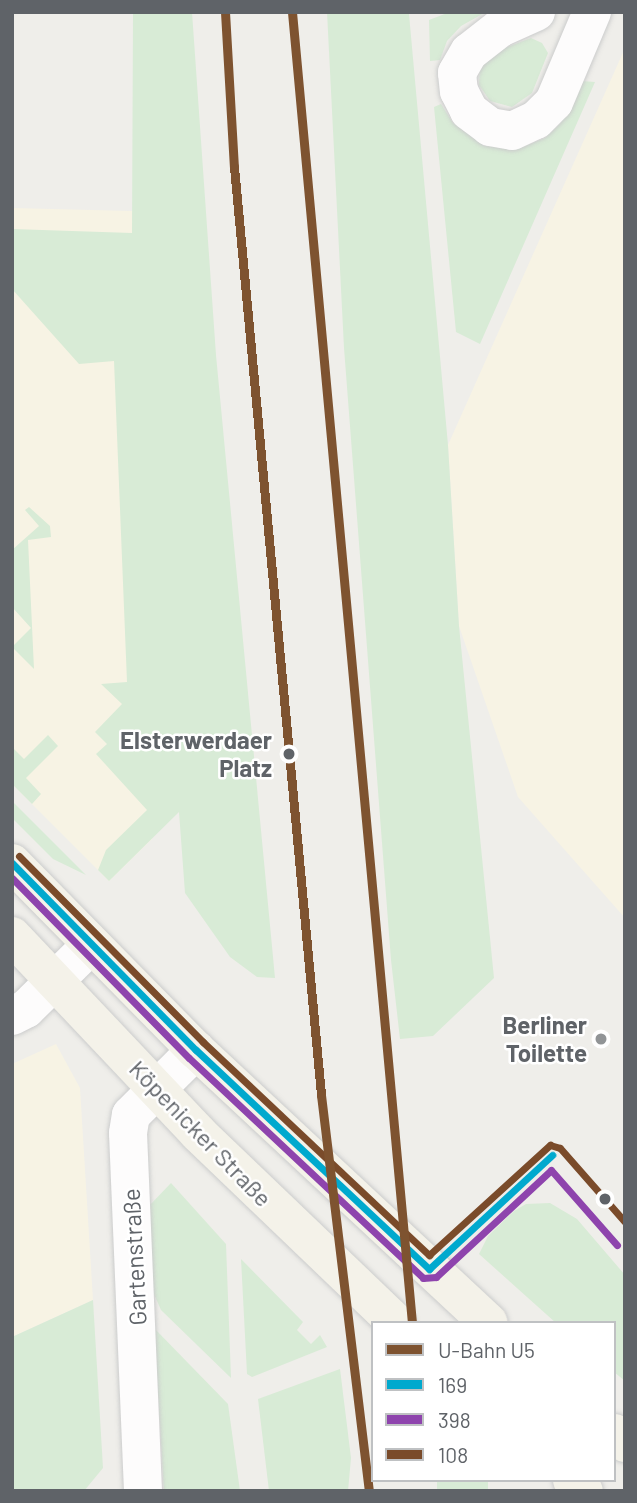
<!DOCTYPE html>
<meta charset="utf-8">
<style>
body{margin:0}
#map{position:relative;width:637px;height:1503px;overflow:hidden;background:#efeeea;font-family:Barlow,sans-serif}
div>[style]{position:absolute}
.commercial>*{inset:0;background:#f7f3e4}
.green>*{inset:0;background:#d8ebd6;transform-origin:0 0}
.roads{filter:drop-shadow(0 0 2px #cbcccc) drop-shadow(0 0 2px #cbcccc)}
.minor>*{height:38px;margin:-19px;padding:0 19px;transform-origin:19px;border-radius:19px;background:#fdfcfc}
.major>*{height:38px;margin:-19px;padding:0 19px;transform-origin:19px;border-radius:19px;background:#f4f2e9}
.bus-1>*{height:7px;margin:-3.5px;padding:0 3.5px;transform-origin:3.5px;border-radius:3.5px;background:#00a9ce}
.bus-2>*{height:7px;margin:-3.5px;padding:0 3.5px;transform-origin:3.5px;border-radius:3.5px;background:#8e44ad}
.bus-3>*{height:7px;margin:-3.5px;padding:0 3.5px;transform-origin:3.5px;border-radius:3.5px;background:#7a4b2a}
.metro-1>*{height:9px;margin:-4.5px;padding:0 4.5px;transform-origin:4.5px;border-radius:4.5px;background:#7e5330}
.dots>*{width:19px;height:19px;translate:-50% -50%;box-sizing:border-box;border:4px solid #fff;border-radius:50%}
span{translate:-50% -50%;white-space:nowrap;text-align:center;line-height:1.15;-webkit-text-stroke:5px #fff;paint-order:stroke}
.stop-label{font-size:24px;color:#5f6368;font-weight:700}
.right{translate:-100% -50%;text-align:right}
.poi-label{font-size:24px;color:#5f6368;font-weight:700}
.street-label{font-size:24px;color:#5f6368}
.frame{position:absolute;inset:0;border:14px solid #5f6368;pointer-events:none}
.legend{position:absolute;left:371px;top:1321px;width:245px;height:161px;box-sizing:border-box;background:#fff;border:2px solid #bfc1c3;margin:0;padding:9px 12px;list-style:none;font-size:21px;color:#5f6368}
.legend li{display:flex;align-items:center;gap:14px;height:35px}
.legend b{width:35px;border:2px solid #bfc1c3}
</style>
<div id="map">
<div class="commercial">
<i style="clip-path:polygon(625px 48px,625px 918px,518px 797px,459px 626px,448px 445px)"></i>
<i style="clip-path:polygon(12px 208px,132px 211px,152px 839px,109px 881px,12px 784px)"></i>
<i style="clip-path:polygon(56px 1044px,80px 1088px,93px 1300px,12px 1337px,12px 1064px)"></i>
</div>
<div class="green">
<i style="clip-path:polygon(133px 12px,192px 12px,216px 355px,275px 978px,257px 977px,230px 957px,185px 893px,179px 812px,109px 881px,98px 870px,106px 850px,147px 810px,96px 754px,107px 744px,95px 732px,122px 704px,101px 684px,127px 682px,114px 361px,79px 364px,12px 289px,12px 229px,132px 233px)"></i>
<i style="clip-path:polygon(327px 12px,413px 12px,409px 14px,448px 445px,459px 626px,494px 978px,433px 1036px,400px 1039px,391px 960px,344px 348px)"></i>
<i style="clip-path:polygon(450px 12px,486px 12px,461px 26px,447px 41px,440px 60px,430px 61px,429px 20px)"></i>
<i style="clip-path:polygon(531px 38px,542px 43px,548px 53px,532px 93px,512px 107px,490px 101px,479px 85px,480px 67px,494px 52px)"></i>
<i style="clip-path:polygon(582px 81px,595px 82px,480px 344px,456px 332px,434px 107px,441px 104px,453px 123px,484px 146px,520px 148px,545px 138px,560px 124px)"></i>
<i style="clip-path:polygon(29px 507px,50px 526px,51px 537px,28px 540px,34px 669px,12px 647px,31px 628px,12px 607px,12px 550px,39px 526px,25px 510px)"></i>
<i style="clip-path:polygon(48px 735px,58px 746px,26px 778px,41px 794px,32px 804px,12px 784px,12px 747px,24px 759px)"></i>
<i style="clip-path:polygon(12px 801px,86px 875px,53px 859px,12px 818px)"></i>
<i style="clip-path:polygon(171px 1183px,226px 1244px,231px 1378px,161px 1310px,153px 1292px,148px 1207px)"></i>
<i style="clip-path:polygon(550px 1203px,577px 1219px,625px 1275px,625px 1381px,614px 1372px,614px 1323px,556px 1323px,479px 1254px,488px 1236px,514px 1211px,526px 1204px)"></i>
<i style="clip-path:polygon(241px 1259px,303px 1322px,297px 1330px,311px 1344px,320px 1335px,327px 1347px,252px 1377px,247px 1374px)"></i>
<i style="clip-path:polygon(93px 1300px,103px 1468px,84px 1491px,12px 1491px,12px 1337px)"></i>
<i style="clip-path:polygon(154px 1328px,228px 1404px,240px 1491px,164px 1491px)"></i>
<i style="clip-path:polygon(340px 1369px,351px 1458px,348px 1491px,269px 1491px,258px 1399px)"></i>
<i style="left:437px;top:1480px;width:51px;height:11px"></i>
</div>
<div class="roads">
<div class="minor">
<i style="left:536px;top:12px;width:39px;rotate:156deg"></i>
<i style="left:500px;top:28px;width:39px;rotate:142deg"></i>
<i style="left:469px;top:52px;width:24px;rotate:120deg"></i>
<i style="left:457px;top:73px;width:18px;rotate:84deg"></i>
<i style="left:459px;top:91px;width:22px;rotate:63deg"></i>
<i style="left:469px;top:111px;width:26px;rotate:37deg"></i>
<i style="left:490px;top:127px;width:22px;rotate:10deg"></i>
<i style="left:512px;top:131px;width:26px;rotate:-25deg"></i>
<i style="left:536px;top:120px;width:25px;rotate:-45deg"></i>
<i style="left:554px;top:102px;width:98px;rotate:-67.1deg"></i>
<i style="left:12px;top:1016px;width:16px;rotate:-27deg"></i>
<i style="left:26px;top:1009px;width:91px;rotate:-44.6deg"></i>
<i style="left:143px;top:1491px;width:358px;rotate:-92.4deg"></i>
<i style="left:128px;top:1133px;width:18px;rotate:-81deg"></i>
<i style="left:131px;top:1115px;width:92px;rotate:-45deg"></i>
</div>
<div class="major">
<i style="left:12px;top:863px;width:262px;rotate:45.5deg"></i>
<i style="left:196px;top:1050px;width:400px;rotate:43deg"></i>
<i style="left:12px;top:936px;width:271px;rotate:46.6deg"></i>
<i style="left:198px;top:1133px;width:274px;rotate:43.8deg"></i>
<i style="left:614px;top:1433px;width:15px;rotate:42deg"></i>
<i style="left:572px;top:1480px;width:16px;rotate:43deg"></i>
</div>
</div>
<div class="bus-1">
<i style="left:12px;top:863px;width:262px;rotate:45.5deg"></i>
<i style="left:196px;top:1050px;width:320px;rotate:43.2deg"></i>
<i style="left:429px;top:1269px;width:168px;rotate:-42.8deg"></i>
</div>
<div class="bus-2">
<i style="left:12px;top:878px;width:252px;rotate:45.5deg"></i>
<i style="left:189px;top:1058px;width:321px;rotate:43.2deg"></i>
<i style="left:423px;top:1278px;width:13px;rotate:-4deg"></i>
<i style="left:436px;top:1277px;width:157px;rotate:-42.9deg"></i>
<i style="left:551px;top:1170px;width:100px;rotate:48.7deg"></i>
</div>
<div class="bus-3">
<i style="left:19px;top:856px;width:262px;rotate:45.3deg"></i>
<i style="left:203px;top:1042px;width:311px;rotate:43.3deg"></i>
<i style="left:429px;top:1255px;width:164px;rotate:-42.3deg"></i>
<i style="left:550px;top:1145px;width:10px;rotate:17deg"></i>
<i style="left:560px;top:1148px;width:98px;rotate:48.7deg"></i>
</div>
<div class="metro-1">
<i style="left:225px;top:12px;width:155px;rotate:86.7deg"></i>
<i style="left:234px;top:167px;width:932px;rotate:84.64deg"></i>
<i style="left:321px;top:1095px;width:399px;rotate:83.1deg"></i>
<i style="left:292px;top:12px;width:1316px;rotate:84.77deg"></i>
</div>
<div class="dots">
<i style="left:289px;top:754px;background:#5f6368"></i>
<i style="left:601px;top:1039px;background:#919496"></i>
<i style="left:605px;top:1199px;background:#5f6368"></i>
</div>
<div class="stop-label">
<span class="right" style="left:272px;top:754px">Elsterwerdaer<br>Platz</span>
</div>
<div class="poi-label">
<span class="right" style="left:587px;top:1039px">Berliner<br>Toilette</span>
</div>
<div class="street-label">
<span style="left:201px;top:1133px;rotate:46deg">Köpenicker Straße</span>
<span style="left:134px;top:1257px;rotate:-93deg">Gartenstraße</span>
</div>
<div class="frame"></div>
<ul class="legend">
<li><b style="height:9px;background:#7e5330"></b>U-Bahn U5</li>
<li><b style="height:9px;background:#00a9ce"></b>169</li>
<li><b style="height:9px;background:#8e44ad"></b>398</li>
<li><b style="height:9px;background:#7a4b2a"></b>108</li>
</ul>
</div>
